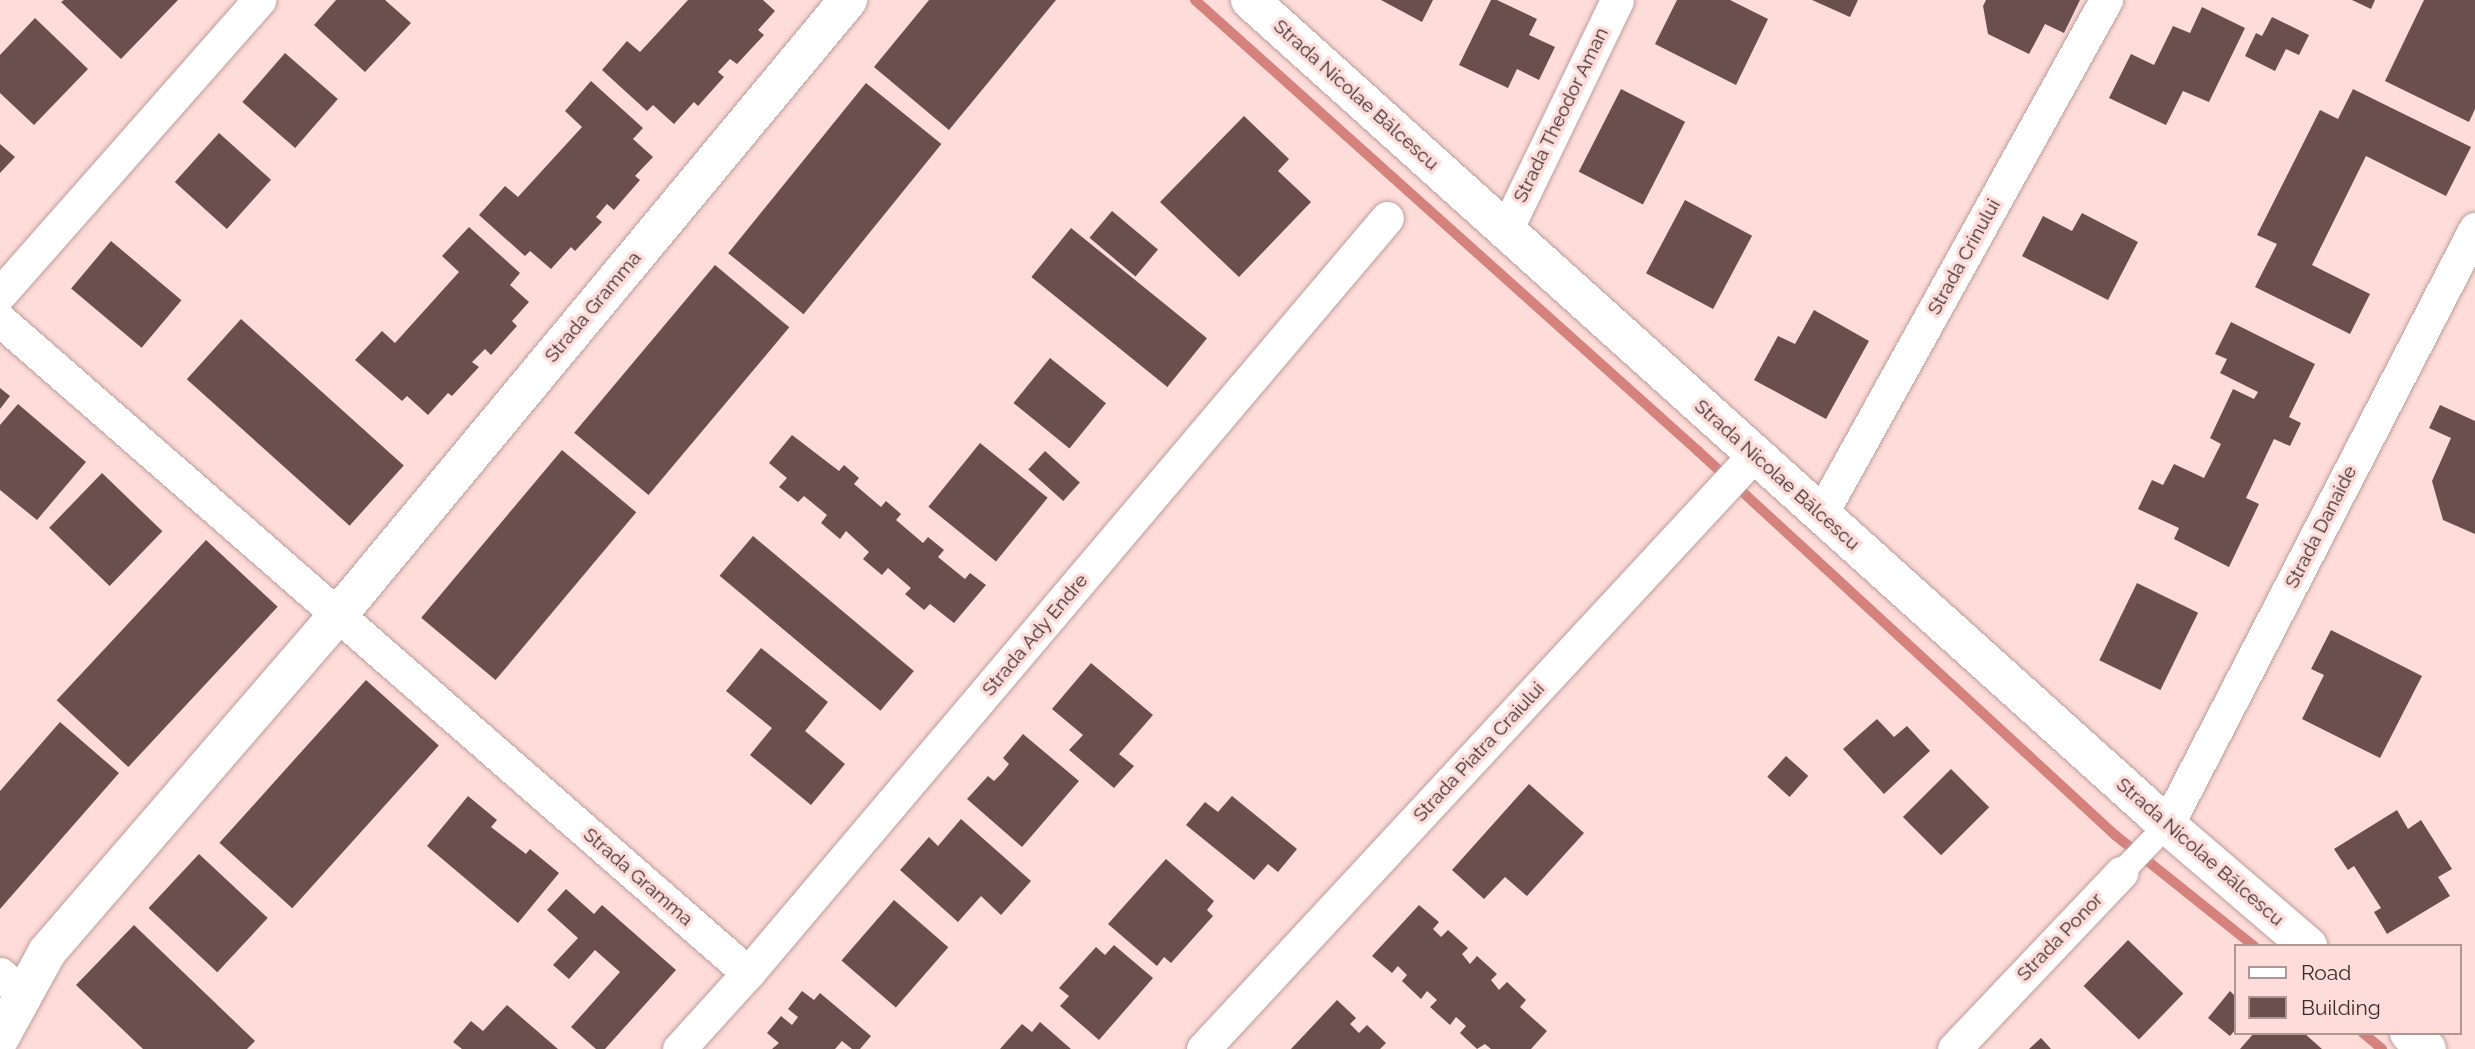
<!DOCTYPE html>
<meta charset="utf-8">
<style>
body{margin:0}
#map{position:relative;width:2475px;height:1049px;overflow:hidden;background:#fedcd9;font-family:Raleway,sans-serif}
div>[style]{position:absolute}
.stream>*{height:10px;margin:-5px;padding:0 5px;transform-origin:5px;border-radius:5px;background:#d5817c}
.building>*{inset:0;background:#6b4f4d;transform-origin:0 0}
.roads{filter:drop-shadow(0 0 2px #bd9e9b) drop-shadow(0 0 2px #bd9e9b)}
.pedestrian>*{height:24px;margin:-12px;padding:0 12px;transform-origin:12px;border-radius:12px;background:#fff}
.minor>*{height:33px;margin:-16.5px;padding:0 16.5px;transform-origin:16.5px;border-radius:16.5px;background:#fff}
.tertiary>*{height:38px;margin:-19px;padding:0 19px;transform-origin:19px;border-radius:19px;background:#fff}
span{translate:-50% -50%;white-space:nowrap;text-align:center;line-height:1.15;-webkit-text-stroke:7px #fedcd9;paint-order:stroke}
.street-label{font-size:19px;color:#392c2b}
.legend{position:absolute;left:2234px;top:944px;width:228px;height:91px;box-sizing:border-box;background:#fedcd9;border:2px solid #af9693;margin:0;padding:9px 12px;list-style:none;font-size:21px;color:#392c2b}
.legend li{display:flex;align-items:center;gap:14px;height:35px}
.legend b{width:35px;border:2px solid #af9693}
</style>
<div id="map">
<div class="stream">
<i style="left:1195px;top:0;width:676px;rotate:41.88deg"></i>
<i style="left:1698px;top:451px;width:567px;rotate:42.64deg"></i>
<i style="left:2115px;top:835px;width:178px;rotate:38.6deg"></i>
<i style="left:2363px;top:1033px;width:25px;rotate:40deg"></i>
</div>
<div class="building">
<i style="clip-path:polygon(64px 0,178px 0,121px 59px,61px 2px)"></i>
<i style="clip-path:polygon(336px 0,385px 0,411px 23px,365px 72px,314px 25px)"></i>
<i style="clip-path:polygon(688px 0,763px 0,775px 11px,758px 30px,764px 35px,737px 64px,730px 59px,718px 72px,724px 77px,698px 106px,694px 102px,674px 124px,653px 105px,647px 111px,602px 70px,627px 41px,640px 52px)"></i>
<i style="clip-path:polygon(929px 0,1056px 0,949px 130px,874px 67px)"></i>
<i style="clip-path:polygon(1381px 0,1433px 0,1422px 22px)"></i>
<i style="clip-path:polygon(1491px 0,1497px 0,1537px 19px,1529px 35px,1555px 47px,1539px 80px,1517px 69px,1508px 88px,1459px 65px)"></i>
<i style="clip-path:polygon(1677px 0,1730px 0,1768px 19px,1736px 85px,1655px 44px)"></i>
<i style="clip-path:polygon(1812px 0,1858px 0,1850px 17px)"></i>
<i style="clip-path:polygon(1986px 0,2080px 0,2064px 33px,2045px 24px,2029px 54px,1988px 34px,1983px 6px)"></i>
<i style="clip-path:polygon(2352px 0,2375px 0,2371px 9px)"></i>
<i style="clip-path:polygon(2424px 0,2475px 0,2475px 109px,2469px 122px,2385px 81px)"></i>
<i style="clip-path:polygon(2202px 7px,2245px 28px,2209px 102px,2183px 91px,2166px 125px,2109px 98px,2131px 54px,2154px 65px,2173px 26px,2190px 33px)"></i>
<i style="clip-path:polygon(2272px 17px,2309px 35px,2299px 55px,2286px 49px,2275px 71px,2245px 56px,2256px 33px,2262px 36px)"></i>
<i style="clip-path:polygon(35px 18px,88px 69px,34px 125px,0 93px,0 55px)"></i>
<i style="left:285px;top:53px;width:70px;height:65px;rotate:41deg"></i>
<i style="clip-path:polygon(591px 81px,643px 128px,633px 139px,653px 157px,635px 176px,640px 180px,614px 210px,607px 204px,596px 217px,602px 222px,575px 251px,571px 247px,551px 269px,530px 251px,525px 256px,479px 215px,505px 186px,518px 197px,582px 127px,565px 111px)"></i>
<i style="left:866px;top:83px;width:97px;height:219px;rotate:39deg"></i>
<i style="left:1621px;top:89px;width:72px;height:93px;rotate:27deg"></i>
<i style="clip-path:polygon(2353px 89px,2471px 147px,2446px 196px,2366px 156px,2312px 265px,2370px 294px,2350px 334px,2255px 287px,2277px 244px,2257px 235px,2320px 110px,2338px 119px)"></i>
<i style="clip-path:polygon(1244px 116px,1289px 159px,1278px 171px,1311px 202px,1239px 277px,1160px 202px)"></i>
<i style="left:219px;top:133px;width:70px;height:66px;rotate:42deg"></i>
<i style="clip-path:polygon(0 144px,15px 157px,0 173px)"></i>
<i style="left:1685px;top:200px;width:76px;height:83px;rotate:28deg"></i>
<i style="left:1112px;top:211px;width:60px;height:35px;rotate:40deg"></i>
<i style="clip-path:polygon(2082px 213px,2138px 242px,2108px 300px,2022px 256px,2043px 216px,2072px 231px)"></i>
<i style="clip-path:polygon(469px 227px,520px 273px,510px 285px,529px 302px,512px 321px,517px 326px,491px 355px,485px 349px,472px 362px,479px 367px,452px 396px,448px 393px,428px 415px,407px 396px,402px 401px,355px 360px,382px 331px,395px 343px,459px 272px,442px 256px)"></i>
<i style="left:1071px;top:228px;width:175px;height:63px;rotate:39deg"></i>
<i style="left:111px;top:241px;width:92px;height:62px;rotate:40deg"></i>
<i style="left:715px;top:265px;width:97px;height:219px;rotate:40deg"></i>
<i style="clip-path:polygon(1814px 310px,1869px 341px,1826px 419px,1754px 380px,1778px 336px,1795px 344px)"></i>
<i style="left:241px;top:319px;width:219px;height:81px;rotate:42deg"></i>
<i style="clip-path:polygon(2231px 322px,2315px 364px,2289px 417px,2301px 423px,2290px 446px,2274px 439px,2246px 498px,2259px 504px,2229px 567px,2174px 539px,2179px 528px,2138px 509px,2152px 480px,2163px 485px,2174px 464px,2204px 478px,2221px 444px,2210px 438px,2233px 389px,2254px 399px,2258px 392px,2220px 373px,2227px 359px,2215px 354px)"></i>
<i style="left:1050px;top:358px;width:72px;height:58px;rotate:39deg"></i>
<i style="clip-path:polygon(0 388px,10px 396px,0 409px)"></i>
<i style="clip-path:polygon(18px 404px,86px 462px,37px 520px,0 490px,0 425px)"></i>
<i style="clip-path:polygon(2440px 405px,2475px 421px,2475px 534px,2443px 520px,2432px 481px,2451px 438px,2429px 428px)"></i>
<i style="clip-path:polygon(792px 435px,839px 471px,844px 465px,859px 478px,854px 484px,881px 507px,886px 501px,901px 514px,896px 520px,923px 543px,928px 537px,944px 550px,938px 557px,965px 579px,970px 573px,986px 585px,954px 623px,930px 604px,924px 610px,905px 594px,911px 588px,888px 568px,882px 575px,863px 559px,869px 552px,846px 531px,840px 539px,821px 523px,827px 515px,804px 496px,798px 502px,779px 487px,787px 478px,769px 463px)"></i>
<i style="left:980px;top:443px;width:87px;height:82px;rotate:39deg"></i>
<i style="left:562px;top:450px;width:97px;height:219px;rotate:40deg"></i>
<i style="left:1045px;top:451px;width:47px;height:25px;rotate:42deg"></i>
<i style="left:102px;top:473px;width:84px;height:76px;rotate:44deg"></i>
<i style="left:753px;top:536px;width:210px;height:52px;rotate:40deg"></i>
<i style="left:206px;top:540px;width:98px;height:219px;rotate:43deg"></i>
<i style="left:2137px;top:583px;width:68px;height:86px;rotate:26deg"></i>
<i style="clip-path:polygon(2331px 630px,2422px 676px,2380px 758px,2302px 719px,2324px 675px,2311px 669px)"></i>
<i style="clip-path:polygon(761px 648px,828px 702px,805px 731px,845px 764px,811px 805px,750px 755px,772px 728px,726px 691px)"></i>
<i style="clip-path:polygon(1091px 663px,1153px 715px,1119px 754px,1134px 766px,1114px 788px,1069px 750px,1083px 735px,1052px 709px)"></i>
<i style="left:366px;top:680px;width:98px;height:219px;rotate:42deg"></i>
<i style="clip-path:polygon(1877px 719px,1894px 737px,1907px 726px,1930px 751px,1884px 794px,1843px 749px)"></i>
<i style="clip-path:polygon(60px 722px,119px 773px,0 909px,0 791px)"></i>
<i style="clip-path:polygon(1023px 734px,1079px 781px,1022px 847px,967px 799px,988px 776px,994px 781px,1002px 773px,1009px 764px,1003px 758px)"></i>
<i style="left:1786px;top:756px;width:30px;height:28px;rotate:42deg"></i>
<i style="left:1951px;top:769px;width:54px;height:68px;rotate:45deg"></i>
<i style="clip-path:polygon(1529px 784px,1584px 833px,1527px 896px,1505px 877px,1484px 899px,1452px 870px)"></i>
<i style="clip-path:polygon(468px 796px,497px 820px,491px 827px,526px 854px,530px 849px,559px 873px,518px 923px,427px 846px)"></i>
<i style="clip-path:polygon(1232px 796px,1297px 849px,1278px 872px,1268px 864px,1254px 880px,1186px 825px,1205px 802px,1218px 812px)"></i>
<i style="clip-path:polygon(2397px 810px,2408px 829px,2421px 820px,2452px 869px,2438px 877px,2450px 896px,2387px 934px,2374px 912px,2381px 908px,2354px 866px,2348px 870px,2334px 849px)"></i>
<i style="clip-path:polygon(961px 819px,1031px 881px,1001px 915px,981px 896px,958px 922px,900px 870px,929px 837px,938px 846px)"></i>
<i style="left:199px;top:854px;width:94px;height:74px;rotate:43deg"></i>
<i style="clip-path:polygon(1166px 859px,1214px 901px,1207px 910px,1213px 916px,1171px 963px,1164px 957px,1157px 966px,1108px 924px)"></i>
<i style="clip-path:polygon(566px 889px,594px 914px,602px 905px,676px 970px,605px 1049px,596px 1049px,571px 1027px,620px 972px,595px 950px,569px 979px,553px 965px,578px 938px,547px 910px)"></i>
<i style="left:894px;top:900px;width:72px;height:80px;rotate:41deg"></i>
<i style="clip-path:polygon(1419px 905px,1439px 922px,1433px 929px,1441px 937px,1448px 930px,1468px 948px,1462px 954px,1470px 964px,1477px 956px,1497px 974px,1491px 980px,1499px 990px,1507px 982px,1526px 1000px,1520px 1007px,1547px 1031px,1531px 1049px,1491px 1049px,1485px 1044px,1477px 1049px,1460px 1033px,1466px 1026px,1456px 1017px,1450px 1025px,1430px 1007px,1437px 1000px,1427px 991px,1421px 999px,1402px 981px,1407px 975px,1398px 966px,1392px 973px,1372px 956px)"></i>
<i style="clip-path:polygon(134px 925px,255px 1041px,247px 1049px,143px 1049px,76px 985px)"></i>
<i style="left:2128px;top:940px;width:77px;height:64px;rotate:44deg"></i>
<i style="clip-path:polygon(1114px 945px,1153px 978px,1099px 1040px,1060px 1006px,1069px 996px,1059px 988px,1096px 947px,1105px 955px)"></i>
<i style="clip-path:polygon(802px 991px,814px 1000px,820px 993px,871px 1036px,860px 1049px,852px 1049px,842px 1041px,835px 1049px,772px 1049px,779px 1043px,767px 1033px,781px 1016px,792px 1025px,798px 1017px,788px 1009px)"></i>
<i style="clip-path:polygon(2230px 991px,2235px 996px,2235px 1030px,2230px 1036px,2208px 1018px)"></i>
<i style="clip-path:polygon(1337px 1000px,1356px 1018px,1350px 1024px,1359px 1033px,1367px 1025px,1386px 1043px,1380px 1049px,1291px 1049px)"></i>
<i style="clip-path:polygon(507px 1005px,558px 1049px,462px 1049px,453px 1042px,471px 1021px,483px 1031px)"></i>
<i style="clip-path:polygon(1040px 1022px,1071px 1049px,1000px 1049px,1022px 1024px,1032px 1032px)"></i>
<i style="clip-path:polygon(2254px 1033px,2304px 1033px,2322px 1049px,2240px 1049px)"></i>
<i style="clip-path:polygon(2041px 1038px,2051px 1049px,2029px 1049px)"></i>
</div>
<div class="roads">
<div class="pedestrian">
<i style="left:2121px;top:873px;width:66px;rotate:-46.2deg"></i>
</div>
<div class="minor">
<i style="left:1506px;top:230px;width:255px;rotate:-64.2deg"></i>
<i style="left:0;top:294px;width:392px;rotate:-48.6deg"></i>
<i style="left:0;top:320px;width:993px;rotate:41.12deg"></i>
<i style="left:1821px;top:514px;width:588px;rotate:-60.99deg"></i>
<i style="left:2167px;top:825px;width:671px;rotate:-62.67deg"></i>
<i style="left:0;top:974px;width:29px;rotate:41deg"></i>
<i style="left:679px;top:1049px;width:103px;rotate:-47.8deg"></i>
<i style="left:748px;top:973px;width:989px;rotate:-49.76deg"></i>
<i style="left:1203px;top:1049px;width:812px;rotate:-47.15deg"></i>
<i style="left:1954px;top:1049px;width:243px;rotate:-46.5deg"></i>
</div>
<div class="tertiary">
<i style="left:1250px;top:0;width:1233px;rotate:41.98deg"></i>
<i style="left:2167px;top:825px;width:186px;rotate:40.6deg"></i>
<i style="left:2409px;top:1033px;width:24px;rotate:42deg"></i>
<i style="left:0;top:1038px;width:98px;rotate:-61.3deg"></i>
<i style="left:47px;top:952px;width:445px;rotate:-49.2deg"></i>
<i style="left:338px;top:615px;width:799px;rotate:-50.33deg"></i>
</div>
</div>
<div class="street-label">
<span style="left:1356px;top:95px;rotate:42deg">Strada Nicolae Bălcescu</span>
<span style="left:1561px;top:115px;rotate:-64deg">Strada Theodor Aman</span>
<span style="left:1964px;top:257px;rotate:-61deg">Strada Crinului</span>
<span style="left:593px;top:307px;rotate:-50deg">Strada Gramma</span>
<span style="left:1777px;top:475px;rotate:42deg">Strada Nicolae Bălcescu</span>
<span style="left:2321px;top:527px;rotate:-63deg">Strada Danaide</span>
<span style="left:1035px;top:635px;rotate:-50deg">Strada Ady Endre</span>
<span style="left:1479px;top:752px;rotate:-47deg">Strada Piatra Craiului</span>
<span style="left:2200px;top:852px;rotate:41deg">Strada Nicolae Bălcescu</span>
<span style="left:638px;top:877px;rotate:41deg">Strada Gramma</span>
<span style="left:2060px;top:937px;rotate:-46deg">Strada Ponor</span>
</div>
<ul class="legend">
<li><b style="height:9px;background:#fff"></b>Road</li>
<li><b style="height:19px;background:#6b4f4d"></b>Building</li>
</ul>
</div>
